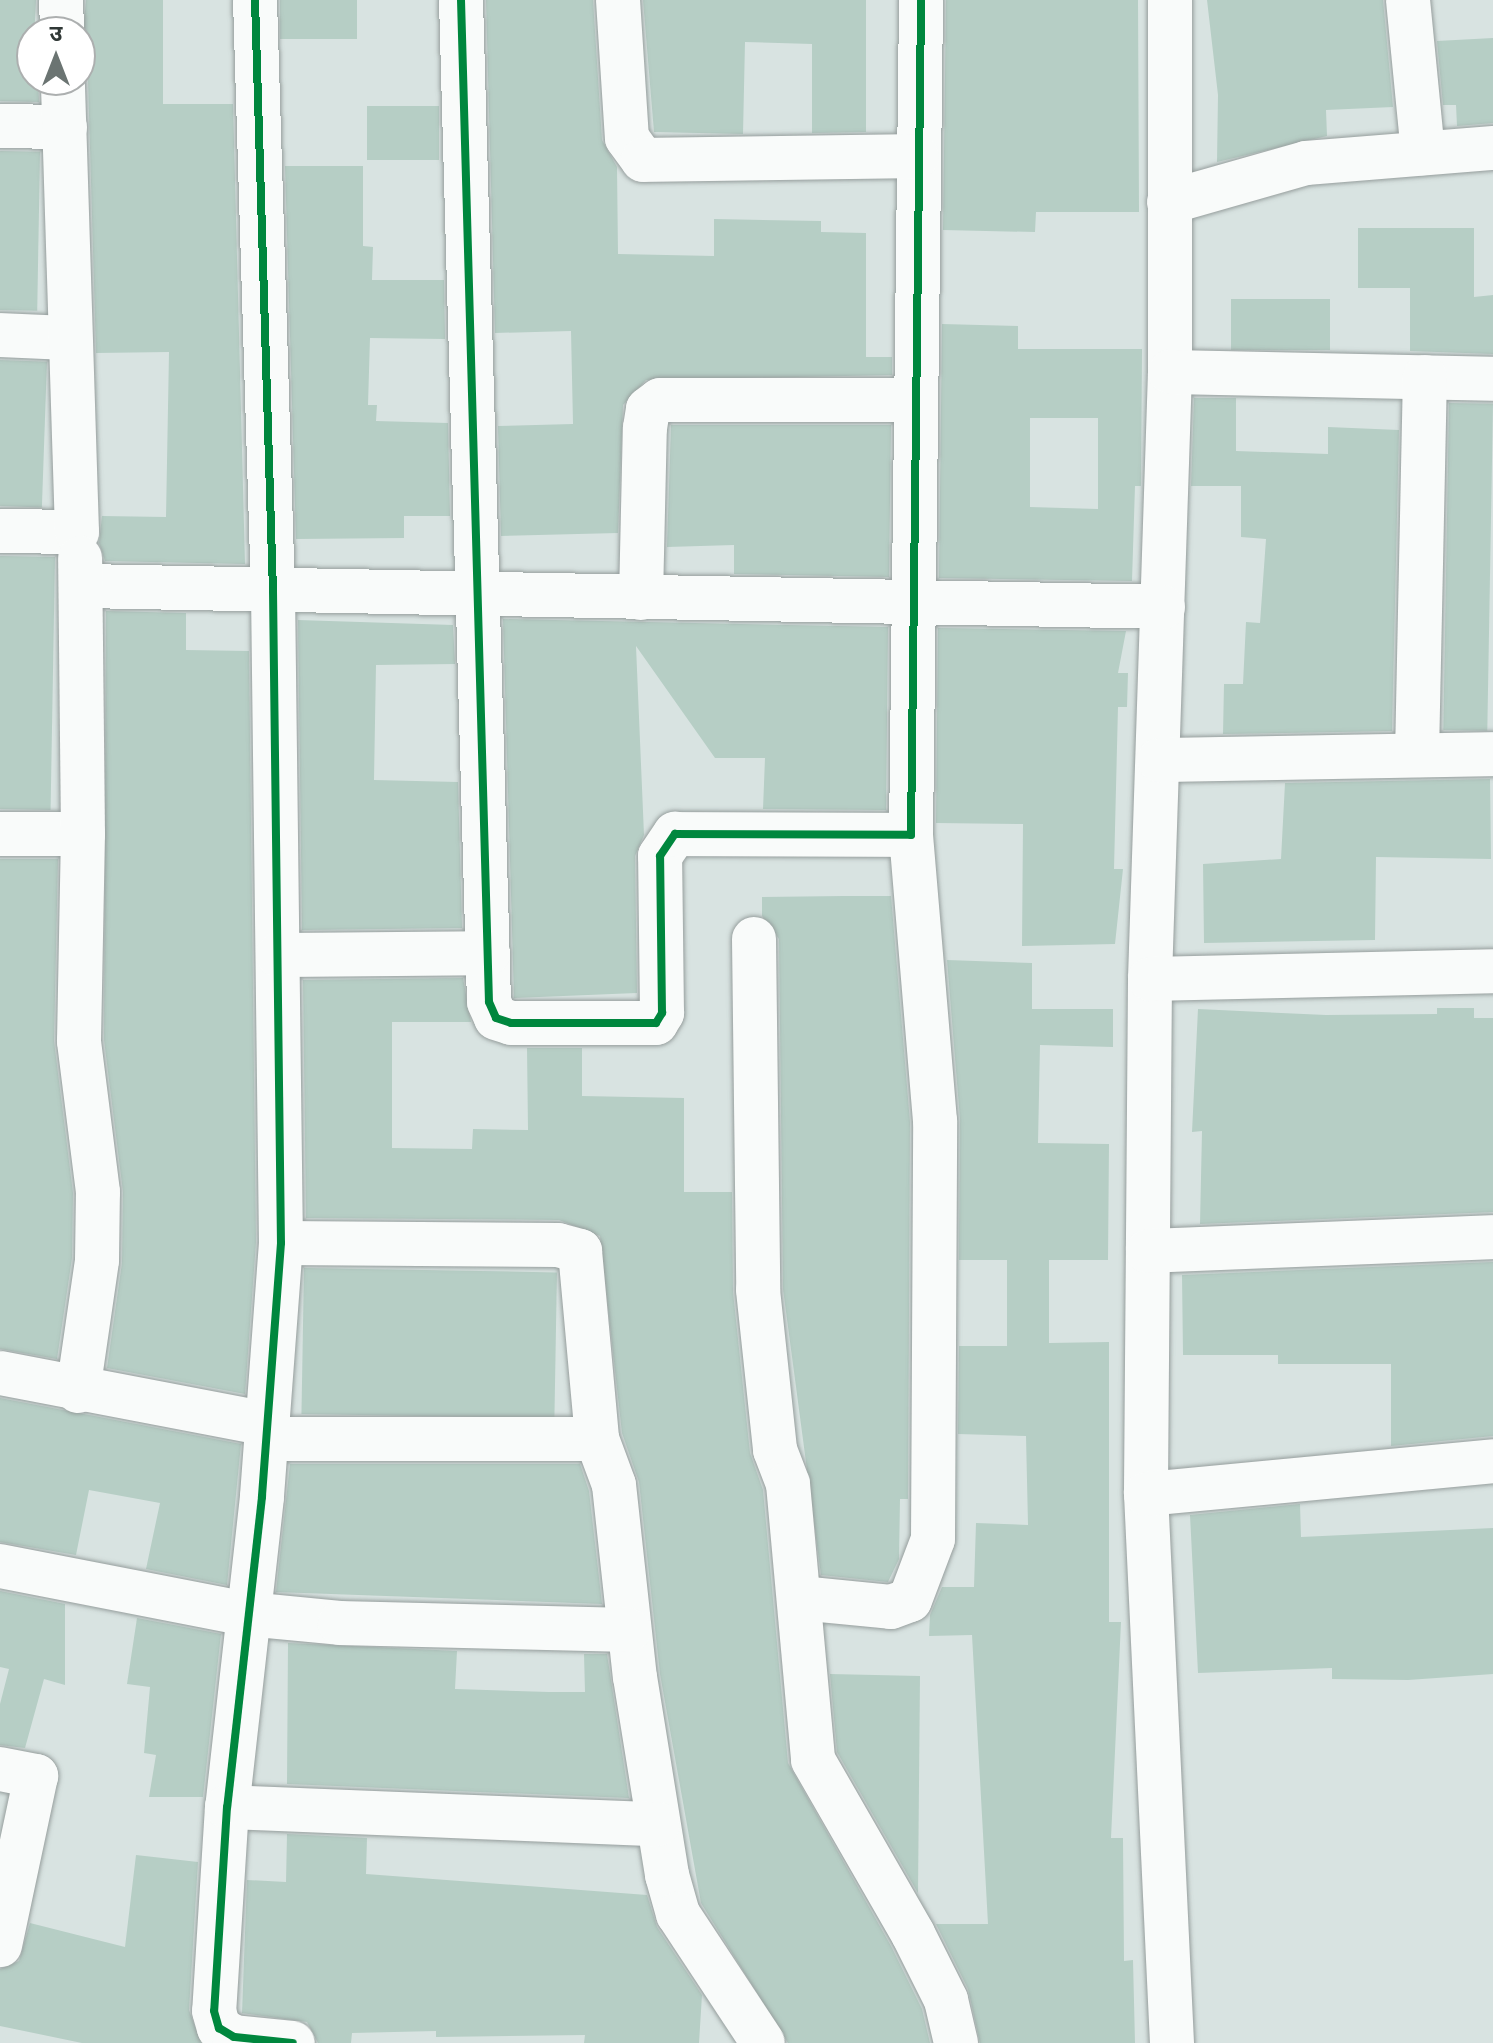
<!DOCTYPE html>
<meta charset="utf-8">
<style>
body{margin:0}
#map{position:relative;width:1493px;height:2043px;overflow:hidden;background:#d8e3e1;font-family:Signika,"Noto Sans Devanagari",sans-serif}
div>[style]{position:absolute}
.building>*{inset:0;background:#b6cec5;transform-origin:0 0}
.roads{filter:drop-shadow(0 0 2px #969e9d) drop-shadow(0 0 2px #969e9d)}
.street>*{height:44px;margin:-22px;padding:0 22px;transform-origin:22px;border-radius:22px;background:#f9fbfa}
.cycleway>*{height:8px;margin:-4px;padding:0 4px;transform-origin:4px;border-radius:4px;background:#00873e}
span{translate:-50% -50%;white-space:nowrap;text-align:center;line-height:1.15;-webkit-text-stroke:6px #fff;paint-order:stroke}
.north{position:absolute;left:16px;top:16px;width:80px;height:80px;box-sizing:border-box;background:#fff;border:2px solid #acafaf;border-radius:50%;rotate:0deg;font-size:22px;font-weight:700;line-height:32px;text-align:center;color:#303836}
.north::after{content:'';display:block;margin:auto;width:28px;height:36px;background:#6b7472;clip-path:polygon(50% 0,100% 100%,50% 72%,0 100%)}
</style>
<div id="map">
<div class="building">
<i style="clip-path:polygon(0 0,36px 0,32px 80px,38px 80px,39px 102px,0 101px)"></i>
<i style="clip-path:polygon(86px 0,163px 0,163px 104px,233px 104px,245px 564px,105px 561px,99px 543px,102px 516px,166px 517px,169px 352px,96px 353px,88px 79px,80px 63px)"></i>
<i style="left:280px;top:0;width:77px;height:39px"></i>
<i style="clip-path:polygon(486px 0,593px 0,602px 140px,617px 167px,618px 254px,714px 256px,714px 219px,821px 221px,821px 232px,866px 233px,866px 357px,892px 357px,892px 375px,646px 380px,623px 405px,618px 533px,501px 536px,498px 426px,573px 424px,571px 331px,495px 333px)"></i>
<i style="clip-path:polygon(643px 0,866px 0,866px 132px,812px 133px,812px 44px,745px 42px,743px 134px,654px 132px)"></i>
<i style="clip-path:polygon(946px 0,1138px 0,1139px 212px,1036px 212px,1035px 232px,943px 230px)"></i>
<i style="clip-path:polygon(1207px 0,1383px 0,1393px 107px,1326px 110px,1327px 136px,1217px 162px,1218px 95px)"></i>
<i style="clip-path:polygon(1493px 38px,1493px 123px,1457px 126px,1456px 105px,1443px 105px,1437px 41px)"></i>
<i style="left:367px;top:106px;width:72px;height:54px"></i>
<i style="left:0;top:151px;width:40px;height:159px;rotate:1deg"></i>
<i style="clip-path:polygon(285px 166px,363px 166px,363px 246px,373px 247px,372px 280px,444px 280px,445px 339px,370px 338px,368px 405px,377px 405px,376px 421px,448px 423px,450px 516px,404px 516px,404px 538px,296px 539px)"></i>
<i style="clip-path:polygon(1358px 228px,1474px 228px,1474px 297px,1493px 295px,1493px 354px,1410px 351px,1410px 288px,1358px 288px)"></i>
<i style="left:1330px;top:299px;width:51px;height:99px;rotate:90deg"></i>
<i style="clip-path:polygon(evenodd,942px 324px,1018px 326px,1018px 349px,1142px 349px,1141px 486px,1135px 486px,1132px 581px,939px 578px,942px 324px,1030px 418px,1098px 418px,1098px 509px,1030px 507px,1030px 418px)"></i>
<i style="left:0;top:360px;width:47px;height:146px;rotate:2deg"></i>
<i style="clip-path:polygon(1194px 398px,1236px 398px,1236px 451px,1328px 454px,1328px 427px,1399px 430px,1392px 731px,1223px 734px,1224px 684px,1243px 684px,1246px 622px,1260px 623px,1266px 539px,1241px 537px,1241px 486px,1191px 486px)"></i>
<i style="left:1449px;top:403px;width:44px;height:327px;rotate:1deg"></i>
<i style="clip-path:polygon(671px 425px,891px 425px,889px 577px,734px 574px,734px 545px,667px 547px)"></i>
<i style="left:0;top:556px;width:55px;height:253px;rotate:1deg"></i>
<i style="clip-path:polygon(106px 611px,186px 613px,186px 650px,249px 651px,256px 1242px,245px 1394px,107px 1368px,122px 1263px,123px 1192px,104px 1040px)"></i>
<i style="clip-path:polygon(503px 619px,888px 627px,886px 810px,763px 809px,765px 758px,715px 758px,636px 646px,644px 835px,635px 856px,637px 993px,514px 998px)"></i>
<i style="clip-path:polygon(298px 620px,453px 625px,455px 664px,376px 665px,374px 780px,458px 782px,462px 928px,302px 930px)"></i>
<i style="clip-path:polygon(938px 628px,1126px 631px,1118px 673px,1128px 673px,1127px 707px,1118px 707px,1114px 869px,1123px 869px,1115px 944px,1022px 946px,1023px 824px,936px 823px)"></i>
<i style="clip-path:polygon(1490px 779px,1491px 859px,1376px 857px,1375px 940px,1204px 943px,1203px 864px,1281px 859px,1285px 783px)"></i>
<i style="clip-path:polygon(0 859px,58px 859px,54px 1041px,73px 1193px,72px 1258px,57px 1359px,0 1349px)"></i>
<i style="clip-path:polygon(844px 896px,891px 896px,910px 1122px,908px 1499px,900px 1499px,899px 1559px,888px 1582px,821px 1575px,783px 1289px,779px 939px,762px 916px,762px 897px)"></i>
<i style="clip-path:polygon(947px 960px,1032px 963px,1032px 1009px,1113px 1009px,1113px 1047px,1040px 1045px,1038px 1143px,1109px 1144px,1108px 1260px,1049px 1260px,1049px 1343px,1109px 1342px,1109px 1622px,1121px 1622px,1111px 1838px,1123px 1838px,1124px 1961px,1133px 1960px,1135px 2043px,980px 2043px,968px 1989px,936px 1924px,988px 1924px,972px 1635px,929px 1636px,930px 1615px,942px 1587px,974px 1587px,976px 1523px,1028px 1525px,1026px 1436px,958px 1434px,959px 1346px,1007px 1346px,1007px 1260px,959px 1260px,960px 1119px)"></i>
<i style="clip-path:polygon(463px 978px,471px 1022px,392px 1022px,392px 1148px,472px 1149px,473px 1129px,528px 1130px,527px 1048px,582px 1048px,582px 1096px,684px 1098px,684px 1192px,732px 1192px,733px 1292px,750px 1453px,763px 1490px,788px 1763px,891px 1946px,922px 2009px,930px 2043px,788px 2043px,701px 1903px,660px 1674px,639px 1482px,622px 1433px,600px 1236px,559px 1220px,306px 1218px,303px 980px)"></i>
<i style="clip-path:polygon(1437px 1008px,1474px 1008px,1474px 1018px,1493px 1018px,1493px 1212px,1200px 1224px,1202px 1131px,1192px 1132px,1198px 1009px,1326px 1015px,1437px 1014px)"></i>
<i style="clip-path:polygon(1493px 1262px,1493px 1436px,1391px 1446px,1391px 1364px,1278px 1364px,1278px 1355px,1183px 1355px,1182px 1275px)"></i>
<i style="left:304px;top:1268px;width:253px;height:146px;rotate:1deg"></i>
<i style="clip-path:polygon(0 1398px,241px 1444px,227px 1585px,146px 1569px,160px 1503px,89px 1490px,76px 1555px,0 1542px)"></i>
<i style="clip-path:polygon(290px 1464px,580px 1464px,589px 1491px,602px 1604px,276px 1592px)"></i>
<i style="clip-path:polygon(1300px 1504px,1301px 1537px,1493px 1528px,1493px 1674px,1408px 1680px,1332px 1679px,1332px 1668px,1198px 1673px,1190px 1515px)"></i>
<i style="clip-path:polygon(0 1591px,65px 1604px,65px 1685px,44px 1679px,25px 1748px,0 1745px,0 1704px,9px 1669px,0 1667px)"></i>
<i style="clip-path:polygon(137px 1618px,221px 1634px,203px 1797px,149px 1797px,156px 1755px,144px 1753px,150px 1687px,127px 1684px)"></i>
<i style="clip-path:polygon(288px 1643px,457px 1651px,455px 1689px,549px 1692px,585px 1692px,584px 1654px,607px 1654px,629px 1798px,287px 1784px)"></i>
<i style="clip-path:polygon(830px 1674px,920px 1676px,918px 1893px,837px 1752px)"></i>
<i style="clip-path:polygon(287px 1834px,367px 1838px,366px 1874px,647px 1895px,657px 1927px,702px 1995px,699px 2043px,584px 2043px,585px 2035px,436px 2037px,436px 2031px,352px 2033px,351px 2043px,318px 2043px,307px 2022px,242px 2013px,247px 1880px,286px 1882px)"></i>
<i style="clip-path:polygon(136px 1855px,198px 1862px,189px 2010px,201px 2043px,82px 2043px,0 2026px,0 1969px,19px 1961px,30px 1923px,125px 1947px)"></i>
</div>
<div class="roads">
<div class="street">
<i style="left:61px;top:0;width:32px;rotate:88deg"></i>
<i style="left:255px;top:0;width:591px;rotate:88.26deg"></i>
<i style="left:273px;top:591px;width:652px;rotate:89.3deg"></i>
<i style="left:281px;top:1243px;width:255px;rotate:94.3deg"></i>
<i style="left:262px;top:1497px;width:312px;rotate:96.4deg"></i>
<i style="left:227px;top:1807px;width:204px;rotate:93.6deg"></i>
<i style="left:214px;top:2011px;width:18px;rotate:74deg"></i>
<i style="left:219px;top:2028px;width:17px;rotate:31deg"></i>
<i style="left:234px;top:2037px;width:59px;rotate:5.8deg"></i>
<i style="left:461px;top:0;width:1002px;rotate:88.4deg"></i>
<i style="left:489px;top:1002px;width:17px;rotate:66deg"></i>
<i style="left:496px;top:1018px;width:16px;rotate:18deg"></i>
<i style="left:511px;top:1023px;width:145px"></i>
<i style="left:656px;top:1023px;width:12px;rotate:-59deg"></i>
<i style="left:662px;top:1013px;width:157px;rotate:-90.7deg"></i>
<i style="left:660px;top:856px;width:27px;rotate:-56deg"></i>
<i style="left:675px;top:834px;width:236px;rotate:0.2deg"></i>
<i style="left:911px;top:835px;width:835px;rotate:-89.31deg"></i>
<i style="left:618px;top:0;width:138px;rotate:86.3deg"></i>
<i style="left:627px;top:138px;width:27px;rotate:54deg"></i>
<i style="left:643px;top:160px;width:274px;rotate:-0.8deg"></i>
<i style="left:1170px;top:0;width:372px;rotate:90deg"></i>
<i style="left:1170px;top:372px;width:607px;rotate:91.89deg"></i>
<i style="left:1150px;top:979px;width:515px;rotate:90.45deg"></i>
<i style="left:1146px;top:1494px;width:550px;rotate:87.29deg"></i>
<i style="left:1408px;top:0;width:154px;rotate:84.4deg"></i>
<i style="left:0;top:126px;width:65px;rotate:0.9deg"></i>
<i style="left:1169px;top:202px;width:142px;rotate:-15.9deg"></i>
<i style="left:1306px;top:163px;width:188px;rotate:-4.6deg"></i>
<i style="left:0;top:335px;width:68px;rotate:2.5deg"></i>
<i style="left:1170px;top:372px;width:323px;rotate:1.2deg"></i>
<i style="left:0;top:531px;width:77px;rotate:0.7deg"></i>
<i style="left:77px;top:532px;width:452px;rotate:-91.8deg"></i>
<i style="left:84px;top:586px;width:1079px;rotate:1.11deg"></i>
<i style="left:641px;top:598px;width:170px;rotate:-88.7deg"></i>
<i style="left:645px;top:428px;width:19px;rotate:-81deg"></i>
<i style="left:648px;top:409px;width:15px;rotate:-37deg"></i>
<i style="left:660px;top:400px;width:253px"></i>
<i style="left:1417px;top:755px;width:378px;rotate:-88.8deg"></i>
<i style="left:1159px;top:760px;width:334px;rotate:-1deg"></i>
<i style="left:0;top:834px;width:83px"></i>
<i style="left:83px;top:834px;width:276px;rotate:-90.6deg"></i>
<i style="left:754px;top:939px;width:351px;rotate:89.3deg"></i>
<i style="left:758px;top:1290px;width:161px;rotate:83.9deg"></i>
<i style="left:775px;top:1450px;width:36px;rotate:69deg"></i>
<i style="left:788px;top:1484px;width:277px;rotate:84.8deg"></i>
<i style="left:813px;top:1760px;width:201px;rotate:60.1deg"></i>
<i style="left:913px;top:1934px;width:74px;rotate:63.4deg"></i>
<i style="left:946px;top:2000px;width:44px;rotate:76.9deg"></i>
<i style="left:278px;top:955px;width:210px;rotate:-0.5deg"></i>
<i style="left:1150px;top:979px;width:343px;rotate:-1.3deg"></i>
<i style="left:281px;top:1243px;width:277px;rotate:0.4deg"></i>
<i style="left:558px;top:1245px;width:23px;rotate:15deg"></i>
<i style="left:580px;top:1251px;width:189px;rotate:84.8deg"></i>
<i style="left:597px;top:1439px;width:49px;rotate:69.7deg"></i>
<i style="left:614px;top:1485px;width:193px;rotate:83.8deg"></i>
<i style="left:635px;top:1677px;width:201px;rotate:80.8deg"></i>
<i style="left:667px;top:1875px;width:41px;rotate:74.2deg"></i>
<i style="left:678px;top:1914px;width:154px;rotate:56.6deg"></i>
<i style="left:1148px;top:1251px;width:345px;rotate:-2.3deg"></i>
<i style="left:0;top:1373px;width:272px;rotate:10.8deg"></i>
<i style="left:78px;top:1391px;width:132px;rotate:-81.7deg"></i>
<i style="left:97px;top:1260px;width:68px;rotate:-89.2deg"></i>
<i style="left:98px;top:1192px;width:152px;rotate:-97.2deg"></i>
<i style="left:79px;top:1041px;width:207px;rotate:-88.9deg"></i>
<i style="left:266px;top:1439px;width:331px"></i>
<i style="left:1146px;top:1494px;width:349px;rotate:-5.4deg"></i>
<i style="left:0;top:1566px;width:252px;rotate:11deg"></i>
<i style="left:247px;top:1614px;width:93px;rotate:5.5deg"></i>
<i style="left:340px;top:1623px;width:289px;rotate:1.4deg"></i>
<i style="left:800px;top:1598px;width:91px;rotate:5.6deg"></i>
<i style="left:891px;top:1607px;width:20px;rotate:-20deg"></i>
<i style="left:910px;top:1600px;width:65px;rotate:-69.3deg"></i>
<i style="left:933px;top:1539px;width:418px;rotate:-89.7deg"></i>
<i style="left:935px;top:1121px;width:287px;rotate:-94.8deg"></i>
<i style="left:0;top:1769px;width:37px;rotate:11deg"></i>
<i style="left:36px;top:1776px;width:173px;rotate:102deg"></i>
<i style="left:227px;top:1807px;width:431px;rotate:2.3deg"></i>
</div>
</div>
<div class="cycleway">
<i style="left:255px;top:0;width:591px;rotate:88.26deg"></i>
<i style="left:273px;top:591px;width:652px;rotate:89.3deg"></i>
<i style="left:281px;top:1243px;width:255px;rotate:94.3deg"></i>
<i style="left:262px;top:1497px;width:312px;rotate:96.4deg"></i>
<i style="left:227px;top:1807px;width:204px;rotate:93.6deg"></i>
<i style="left:214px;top:2011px;width:18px;rotate:74deg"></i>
<i style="left:219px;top:2028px;width:17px;rotate:31deg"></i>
<i style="left:234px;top:2037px;width:59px;rotate:5.8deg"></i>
<i style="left:461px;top:0;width:1002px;rotate:88.4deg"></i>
<i style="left:489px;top:1002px;width:17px;rotate:66deg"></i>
<i style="left:496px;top:1018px;width:16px;rotate:18deg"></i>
<i style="left:511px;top:1023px;width:145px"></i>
<i style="left:656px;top:1023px;width:12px;rotate:-59deg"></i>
<i style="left:662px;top:1013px;width:157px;rotate:-90.7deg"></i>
<i style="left:660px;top:856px;width:27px;rotate:-56deg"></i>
<i style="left:675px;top:834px;width:236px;rotate:0.2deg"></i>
<i style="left:911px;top:835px;width:835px;rotate:-89.31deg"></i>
</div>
<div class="north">उ</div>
</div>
